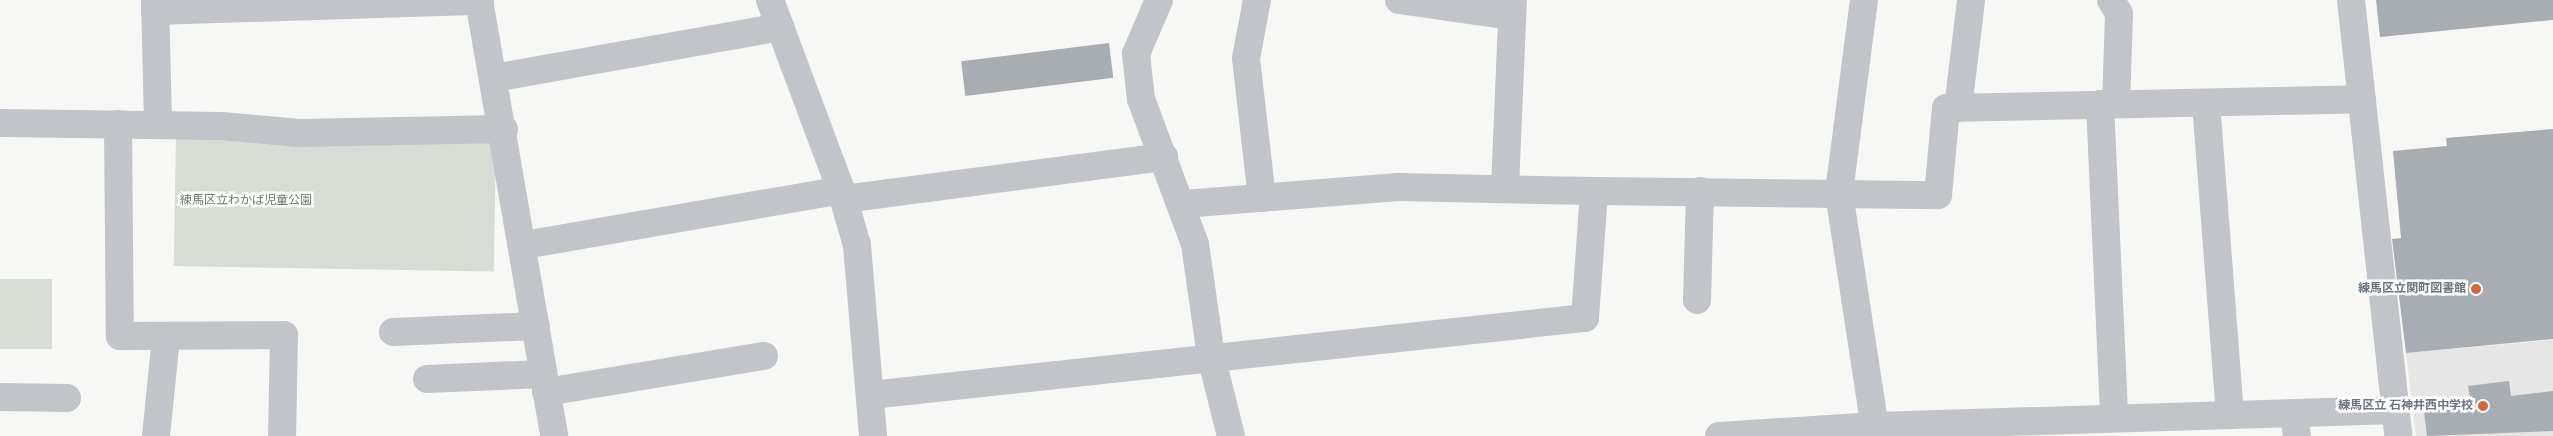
<!DOCTYPE html>
<meta charset="utf-8">
<style>
body{margin:0}
#map{position:relative;width:2553px;height:436px;overflow:hidden;background:#f7f7f5;font-family:"Fira Sans","Noto Sans JP",sans-serif}
div>[style]{position:absolute}
.built>*{inset:0;background:#e5e6e5}
.green>*{inset:0;background:#d7dcd5;transform-origin:0 0}
.building>*{inset:0;background:#a7adb3;transform-origin:0 0}
.minor>*{height:28px;margin:-14px;padding:0 14px;transform-origin:14px;border-radius:14px;background:#c1c4c8}
.dots>*{width:14px;height:14px;translate:-50% -50%;box-sizing:border-box;border:2px solid #fff;border-radius:50%}
span{translate:-50% -50%;white-space:nowrap;text-align:center;line-height:1.15;-webkit-text-stroke:5px #fff;paint-order:stroke}
.park-label{font-size:12px;color:#6a7b68}
.poi-label{font-size:12px;color:#6a7683;font-weight:700}
.right{translate:-100% -50%;text-align:right}
</style>
<div id="map">
<div class="built">
<i style="clip-path:polygon(2553px 340px,2553px 436px,2416px 436px,2406px 353px)"></i>
</div>
<div class="green">
<i style="left:176px;top:136px;width:320px;height:130px;rotate:1deg"></i>
<i style="left:0;top:279px;width:52px;height:70px"></i>
</div>
<div class="building">
<i style="clip-path:polygon(2376px 0,2553px 0,2553px 20px,2380px 37px)"></i>
<i style="left:1109px;top:43px;width:35px;height:149px;rotate:83deg"></i>
<i style="clip-path:polygon(2553px 129px,2553px 339px,2406px 353px,2392px 239px,2401px 238px,2393px 151px,2447px 146px,2446px 138px)"></i>
<i style="clip-path:polygon(2509px 381px,2511px 396px,2553px 391px,2553px 431px,2427px 436px,2423px 403px,2470px 397px,2468px 386px)"></i>
</div>
<div class="minor">
<i style="left:155px;top:0;width:124px;rotate:88.6deg"></i>
<i style="left:479px;top:0;width:442px;rotate:80.2deg"></i>
<i style="left:770px;top:0;width:203px;rotate:69.5deg"></i>
<i style="left:841px;top:190px;width:57px;rotate:73.8deg"></i>
<i style="left:857px;top:245px;width:192px;rotate:85.2deg"></i>
<i style="left:1159px;top:0;width:59px;rotate:113.1deg"></i>
<i style="left:1136px;top:54px;width:45px;rotate:83.7deg"></i>
<i style="left:1141px;top:99px;width:155px;rotate:69.6deg"></i>
<i style="left:1195px;top:244px;width:113px;rotate:81.9deg"></i>
<i style="left:1211px;top:356px;width:82px;rotate:76deg"></i>
<i style="left:1257px;top:0;width:59px;rotate:100.7deg"></i>
<i style="left:1246px;top:58px;width:141px;rotate:83.5deg"></i>
<i style="left:1399px;top:0;width:114px;rotate:8.1deg"></i>
<i style="left:1864px;top:0;width:195px;rotate:97.4deg"></i>
<i style="left:1839px;top:193px;width:246px;rotate:81.3deg"></i>
<i style="left:2111px;top:0;width:16px;rotate:60deg"></i>
<i style="left:2119px;top:14px;width:90px;rotate:91.9deg"></i>
<i style="left:2351px;top:0;width:439px;rotate:83.8deg"></i>
<i style="left:155px;top:11px;width:325px;rotate:-1.8deg"></i>
<i style="left:494px;top:78px;width:291px;rotate:-10.1deg"></i>
<i style="left:2206px;top:103px;width:313px;rotate:85.6deg"></i>
<i style="left:2100px;top:104px;width:314px;rotate:87.4deg"></i>
<i style="left:1958px;top:108px;width:109px;rotate:-83.1deg"></i>
<i style="left:0;top:123px;width:222px;rotate:0.8deg"></i>
<i style="left:222px;top:126px;width:77px;rotate:5.2deg"></i>
<i style="left:299px;top:133px;width:205px;rotate:-1.1deg"></i>
<i style="left:118px;top:124px;width:212px;rotate:89.5deg"></i>
<i style="left:120px;top:336px;width:164px;rotate:-0.3deg"></i>
<i style="left:284px;top:335px;width:101px;rotate:91.1deg"></i>
<i style="left:1505px;top:188px;width:188px;rotate:-87.6deg"></i>
<i style="left:844px;top:199px;width:323px;rotate:-7.5deg"></i>
<i style="left:1183px;top:204px;width:216px;rotate:-4.5deg"></i>
<i style="left:1398px;top:187px;width:196px;rotate:1.2deg"></i>
<i style="left:524px;top:245px;width:322px;rotate:-9.8deg"></i>
<i style="left:1697px;top:300px;width:109px;rotate:-88.4deg"></i>
<i style="left:393px;top:332px;width:143px;rotate:-2.4deg"></i>
<i style="left:427px;top:379px;width:116px;rotate:-2.5deg"></i>
<i style="left:546px;top:392px;width:221px;rotate:-9.4deg"></i>
<i style="left:871px;top:395px;width:718px;rotate:-6.16deg"></i>
<i style="left:1585px;top:318px;width:127px;rotate:-85.9deg"></i>
<i style="left:1594px;top:191px;width:344px;rotate:0.7deg"></i>
<i style="left:1938px;top:195px;width:87px;rotate:-84.7deg"></i>
<i style="left:1946px;top:108px;width:416px;rotate:-1.2deg"></i>
<i style="left:0;top:397px;width:67px;rotate:0.9deg"></i>
<i style="left:2294px;top:413px;width:23px;rotate:83deg"></i>
<i style="left:156px;top:436px;width:100px;rotate:-84.2deg"></i>
<i style="left:1719px;top:436px;width:156px;rotate:-3.7deg"></i>
<i style="left:1875px;top:426px;width:520px;rotate:-1.76deg"></i>
</div>
<div class="dots">
<i style="left:2476px;top:289px;background:#d1663b"></i>
<i style="left:2483px;top:406px;background:#d1663b"></i>
</div>
<div class="park-label">
<span style="left:246px;top:201px">練馬区立わかば児童公園</span>
</div>
<div class="poi-label">
<span class="right" style="left:2466px;top:289px">練馬区立関町図書館</span>
<span class="right" style="left:2473px;top:406px">練馬区立 石神井西中学校</span>
</div>
</div>
